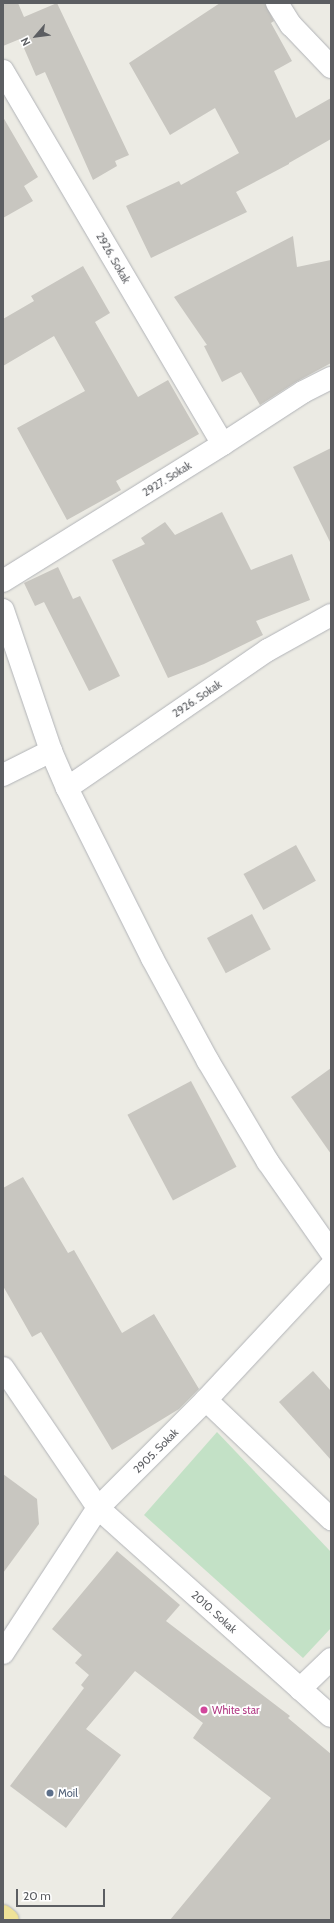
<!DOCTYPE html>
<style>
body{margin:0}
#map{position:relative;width:334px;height:1923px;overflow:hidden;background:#ecebe4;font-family:Cabin,sans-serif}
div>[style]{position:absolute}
.green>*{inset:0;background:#c3e1c6}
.building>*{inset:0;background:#c8c6c0;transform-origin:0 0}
.roads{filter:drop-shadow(0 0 1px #b1b3b7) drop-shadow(0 0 1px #b1b3b7)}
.minor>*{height:22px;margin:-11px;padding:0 11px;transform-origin:11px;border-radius:11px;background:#fff}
.highway>*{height:22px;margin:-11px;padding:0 11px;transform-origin:11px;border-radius:11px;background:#efe298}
.dots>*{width:11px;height:11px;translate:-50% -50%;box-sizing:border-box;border:2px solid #fff;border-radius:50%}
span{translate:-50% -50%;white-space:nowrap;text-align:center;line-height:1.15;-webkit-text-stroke:3.5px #fff;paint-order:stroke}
.street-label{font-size:11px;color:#5c5e62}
.hotel-label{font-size:11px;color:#b23c85}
.left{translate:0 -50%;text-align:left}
.service-label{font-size:11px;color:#4e5e75}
.frame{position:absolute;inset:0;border:4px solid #5c5e62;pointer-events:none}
.north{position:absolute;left:16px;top:16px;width:40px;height:40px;-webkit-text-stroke:3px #fff;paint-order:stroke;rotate:242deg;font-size:11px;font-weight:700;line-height:16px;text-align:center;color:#5c5e62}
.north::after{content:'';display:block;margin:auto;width:14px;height:18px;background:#5c5e62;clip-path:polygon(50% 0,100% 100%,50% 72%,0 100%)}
.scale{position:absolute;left:16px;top:1889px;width:89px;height:18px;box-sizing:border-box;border:2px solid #5c5e62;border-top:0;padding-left:5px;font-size:12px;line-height:14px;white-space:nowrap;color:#5c5e62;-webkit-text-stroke:3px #fff;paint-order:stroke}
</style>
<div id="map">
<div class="green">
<i style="clip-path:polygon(217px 1432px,331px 1552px,331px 1628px,303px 1658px,144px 1515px)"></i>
</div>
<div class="building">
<i style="clip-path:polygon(3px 3px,18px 3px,24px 17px,57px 3px,129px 155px,115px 161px,117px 166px,93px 180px,45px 72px,36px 76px,20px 39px,3px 46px)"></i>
<i style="clip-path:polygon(220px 3px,265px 3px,274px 21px,271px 23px,292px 61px,274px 71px,296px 118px,331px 98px,331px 139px,289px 163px,289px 164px,236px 192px,247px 212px,151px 258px,126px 206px,179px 181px,181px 185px,239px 153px,215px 108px,170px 135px,129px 63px)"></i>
<i style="clip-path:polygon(3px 117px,38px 177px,24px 186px,33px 201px,3px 218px)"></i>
<i style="clip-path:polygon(293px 236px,297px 267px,331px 260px,331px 363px,296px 382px,260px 405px,241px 372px,222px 382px,204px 346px,207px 345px,174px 297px)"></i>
<i style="clip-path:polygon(83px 266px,110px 313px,95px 322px,138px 397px,168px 380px,199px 434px,116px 481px,121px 490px,67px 520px,17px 428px,85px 391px,54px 336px,3px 366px,3px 319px,34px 301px,31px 296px)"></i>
<i style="clip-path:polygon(331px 448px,331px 544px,293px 467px)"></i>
<i style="clip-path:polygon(222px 512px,251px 570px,292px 554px,310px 600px,256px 621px,263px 635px,204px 664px,168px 678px,112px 560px,145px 544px,141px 538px,165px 522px,175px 535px)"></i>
<i style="clip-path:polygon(58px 567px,73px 599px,80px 596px,120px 676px,89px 691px,44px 602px,35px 606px,24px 583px)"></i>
<i style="left:296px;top:845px;width:41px;height:60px;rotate:61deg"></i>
<i style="left:252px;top:914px;width:40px;height:51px;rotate:62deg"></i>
<i style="clip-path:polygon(331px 1068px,331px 1154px,291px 1097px)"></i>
<i style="left:191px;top:1081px;width:97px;height:72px;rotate:62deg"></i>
<i style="clip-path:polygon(23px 1177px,68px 1253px,74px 1250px,122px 1333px,154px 1314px,199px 1389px,179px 1409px,112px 1450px,41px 1332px,32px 1337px,3px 1286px,3px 1188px)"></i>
<i style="clip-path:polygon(313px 1371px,331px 1391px,331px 1460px,279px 1402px)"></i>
<i style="clip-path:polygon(3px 1474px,37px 1499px,39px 1524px,3px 1573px)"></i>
<i style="clip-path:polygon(117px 1551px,180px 1605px,166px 1621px,290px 1716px,288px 1718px,331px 1754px,331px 1920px,170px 1920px,271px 1798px,193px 1738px,203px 1723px,135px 1671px,86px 1729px,121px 1755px,66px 1828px,10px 1786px,84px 1688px,81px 1685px,89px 1675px,75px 1663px,82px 1655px,52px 1629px)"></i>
</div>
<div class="roads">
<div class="minor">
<i style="left:277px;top:3px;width:26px;rotate:58deg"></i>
<i style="left:291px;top:25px;width:58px;rotate:46.4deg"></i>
<i style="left:3px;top:71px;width:433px;rotate:59.5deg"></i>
<i style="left:3px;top:581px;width:259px;rotate:-31.9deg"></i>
<i style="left:223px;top:444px;width:95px;rotate:-33deg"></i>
<i style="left:303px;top:392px;width:31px;rotate:-27deg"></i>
<i style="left:3px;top:610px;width:149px;rotate:71.2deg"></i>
<i style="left:51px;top:751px;width:40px;rotate:66.6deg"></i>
<i style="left:67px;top:788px;width:190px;rotate:63.4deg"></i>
<i style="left:152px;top:958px;width:117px;rotate:61.5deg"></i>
<i style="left:208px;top:1061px;width:117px;rotate:59.3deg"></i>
<i style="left:268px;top:1162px;width:110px;rotate:55deg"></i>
<i style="left:3px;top:775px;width:54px;rotate:-26.6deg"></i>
<i style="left:67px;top:788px;width:244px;rotate:-34.5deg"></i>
<i style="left:268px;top:650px;width:72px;rotate:-29.1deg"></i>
<i style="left:3px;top:1368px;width:169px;rotate:55.8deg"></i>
<i style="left:98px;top:1508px;width:312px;rotate:41.8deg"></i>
<i style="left:206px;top:1400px;width:173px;rotate:43.6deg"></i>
<i style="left:3px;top:1653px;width:173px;rotate:-56.8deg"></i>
<i style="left:98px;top:1508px;width:153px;rotate:-45deg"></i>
<i style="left:206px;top:1400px;width:183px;rotate:-47deg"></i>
<i style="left:300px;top:1689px;width:43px;rotate:-44.1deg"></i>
</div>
<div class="highway">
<i style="left:3px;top:1916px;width:6px;rotate:39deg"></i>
</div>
</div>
<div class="dots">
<i style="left:204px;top:1710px;background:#d1479c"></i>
<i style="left:50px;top:1793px;background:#5c6f8a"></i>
</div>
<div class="street-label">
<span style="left:113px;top:258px;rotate:60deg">2926. Sokak</span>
<span style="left:167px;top:479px;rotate:-32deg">2927. Sokak</span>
<span style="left:197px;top:699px;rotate:-34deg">2926. Sokak</span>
<span style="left:156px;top:1451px;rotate:-45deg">2905. Sokak</span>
<span style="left:214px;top:1612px;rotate:42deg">2010. Sokak</span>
</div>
<div class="hotel-label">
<span class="left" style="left:212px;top:1710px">White star</span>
</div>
<div class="service-label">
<span class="left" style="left:58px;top:1793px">Moil</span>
</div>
<div class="frame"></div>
<div class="north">N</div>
<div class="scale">20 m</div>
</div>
